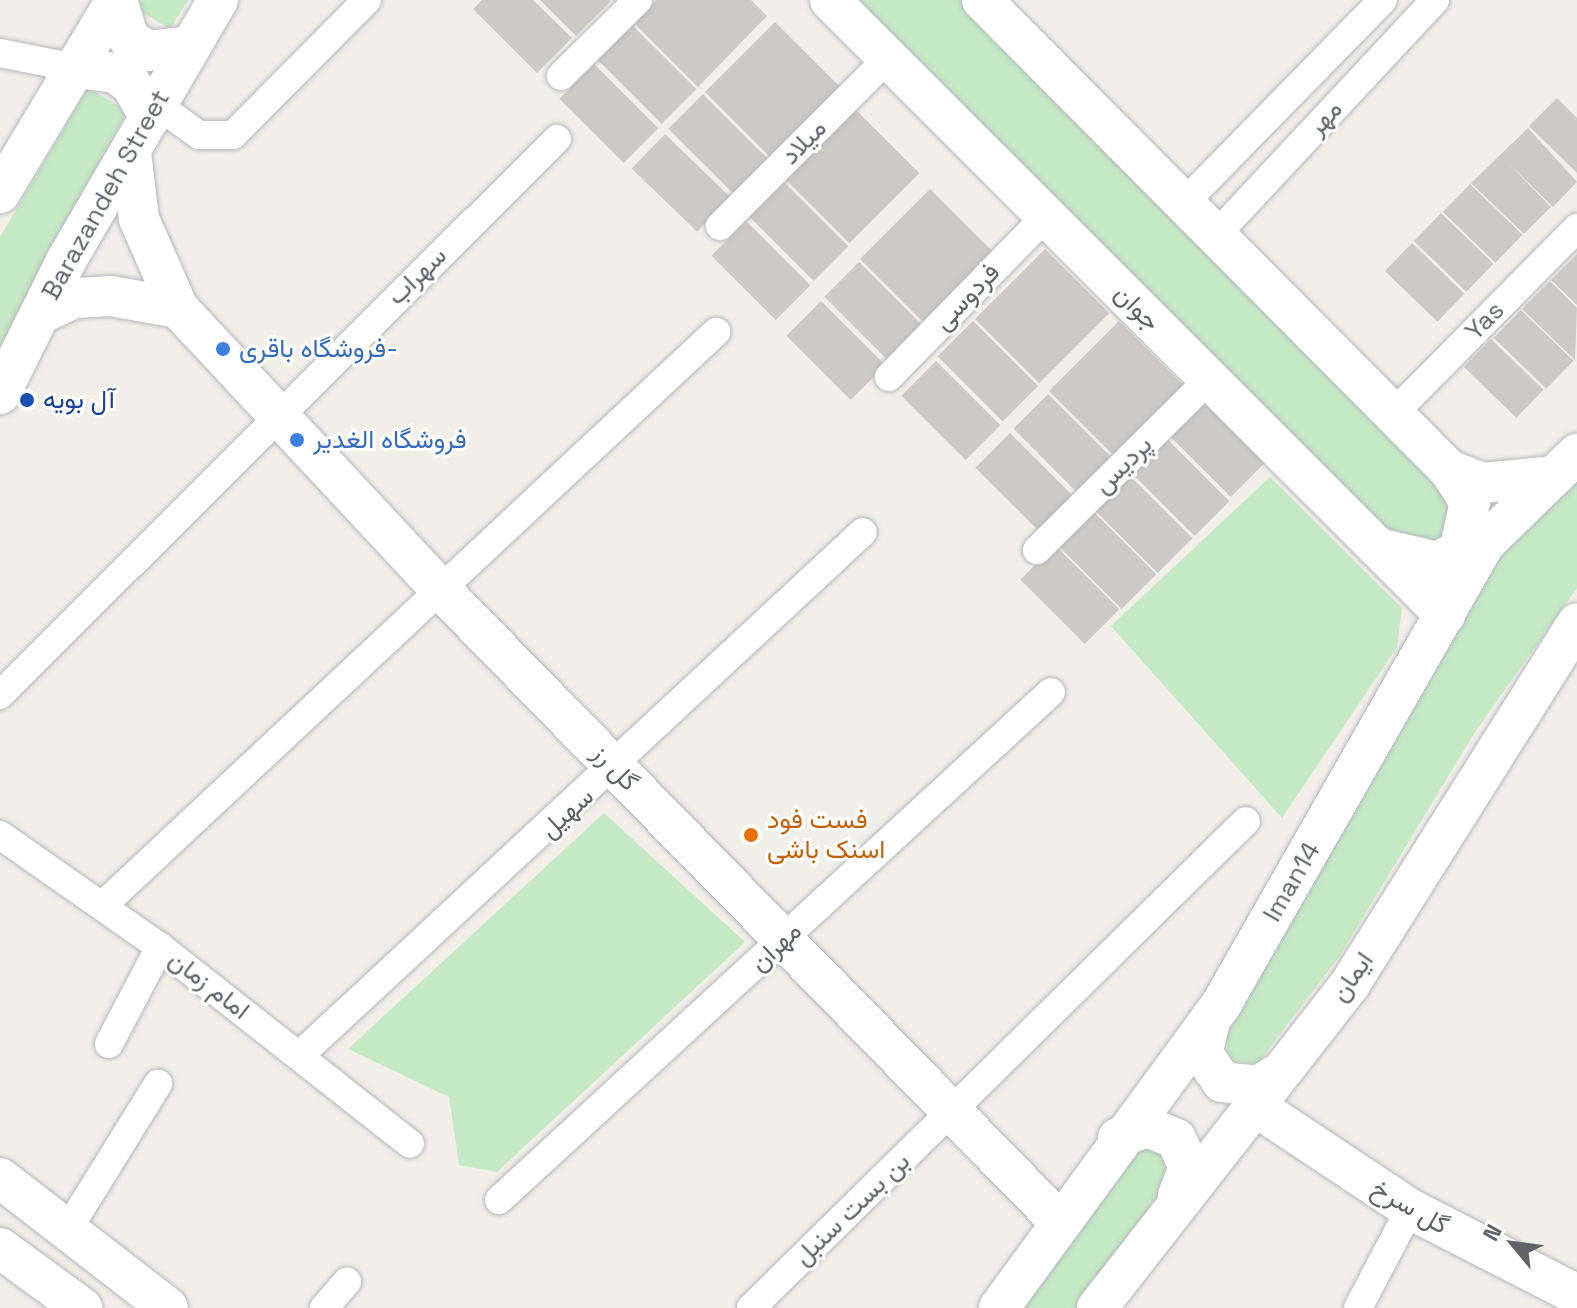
<!DOCTYPE html>
<meta charset="utf-8">
<style>
body{margin:0}
#map{position:relative;width:1577px;height:1308px;overflow:hidden;background:#f1efe8;font-family:"Space Grotesk",Vazirmatn,sans-serif}
div>[style]{position:absolute}
.green>*{inset:0;background:#c5e8c5}
.building>*{inset:0;background:#cccac5;transform-origin:0 0}
.roads{filter:drop-shadow(0 0 2px #b5b8bc) drop-shadow(0 0 2px #b5b8bc)}
.street>*{height:28px;margin:-14px;padding:0 14px;transform-origin:14px;border-radius:14px;background:#fff}
.secondary>*{height:40px;margin:-20px;padding:0 20px;transform-origin:20px;border-radius:20px;background:#fff}
.dots>*{width:22px;height:22px;translate:-50% -50%;box-sizing:border-box;border:4px solid #fff;border-radius:50%}
span{translate:-50% -50%;white-space:nowrap;text-align:center;line-height:1.15;-webkit-text-stroke:6px #fff;paint-order:stroke}
.street-label{font-size:26px;color:#5f6368}
.shop-label{font-size:26px;color:#366cbe}
.left{translate:0 -50%;text-align:left}
.transit-label{font-size:26px;color:#164399}
.food-label{font-size:26px;color:#c56008}
.north{position:absolute;left:1473px;top:1204px;width:80px;height:80px;-webkit-text-stroke:6px #fff;paint-order:stroke;rotate:299deg;font-size:22px;font-weight:700;line-height:32px;text-align:center;color:#5f6368}
.north::after{content:'';display:block;margin:auto;width:28px;height:36px;background:#5f6368;clip-path:polygon(50% 0,100% 100%,50% 72%,0 100%)}
</style>
<div id="map">
<div class="green">
<i style="clip-path:polygon(141px 0,188px 0,170px 29px,136px 8px)"></i>
<i style="clip-path:polygon(858px 0,960px 0,1456px 498px,1456px 529px,1419px 552px,1385px 528px)"></i>
<i style="clip-path:polygon(88px 88px,127px 111px,0 354px,0 237px)"></i>
<i style="clip-path:polygon(1270px 477px,1402px 608px,1397px 647px,1282px 818px,1111px 626px)"></i>
<i style="clip-path:polygon(1577px 481px,1577px 588px,1475px 732px,1339px 957px,1257px 1064px,1228px 1060px,1226px 1030px,1498px 560px)"></i>
<i style="clip-path:polygon(604px 813px,745px 942px,497px 1172px,459px 1165px,449px 1097px,348px 1049px)"></i>
<i style="clip-path:polygon(1139px 1145px,1160px 1148px,1168px 1182px,1077px 1308px,1020px 1308px)"></i>
</div>
<div class="building">
<i style="clip-path:polygon(482px 0,533px 0,572px 38px,537px 73px,473px 9px)"></i>
<i style="clip-path:polygon(540px 0,609px 0,611px 1px,576px 36px)"></i>
<i style="clip-path:polygon(656px 0,751px 0,767px 16px,698px 87px,634px 23px)"></i>
<i style="left:775px;top:22px;width:91px;height:99px;rotate:45deg"></i>
<i style="left:632px;top:25px;width:91px;height:49px;rotate:45deg"></i>
<i style="left:594px;top:64px;width:91px;height:49px;rotate:45deg"></i>
<i style="left:703px;top:94px;width:91px;height:49px;rotate:45deg"></i>
<i style="clip-path:polygon(1557px 98px,1577px 118px,1577px 173px,1529px 126px)"></i>
<i style="left:855px;top:109px;width:91px;height:99px;rotate:45deg"></i>
<i style="clip-path:polygon(1528px 128px,1577px 182px,1553px 207px,1506px 161px,1551px 207px,1524px 234px,1471px 183px)"></i>
<i style="left:665px;top:134px;width:91px;height:48px;rotate:44deg"></i>
<i style="left:784px;top:182px;width:91px;height:49px;rotate:45deg"></i>
<i style="left:1470px;top:184px;width:73px;height:39px;rotate:44deg"></i>
<i style="left:930px;top:189px;width:91px;height:99px;rotate:45deg"></i>
<i style="left:1441px;top:213px;width:73px;height:39px;rotate:44deg"></i>
<i style="left:746px;top:221px;width:91px;height:49px;rotate:45deg"></i>
<i style="left:1412px;top:243px;width:73px;height:39px;rotate:44deg"></i>
<i style="left:1045px;top:249px;width:91px;height:99px;rotate:45deg"></i>
<i style="clip-path:polygon(1577px 254px,1577px 305px,1551px 280px)"></i>
<i style="left:859px;top:262px;width:91px;height:49px;rotate:45deg"></i>
<i style="clip-path:polygon(1550px 281px,1577px 308px,1575px 360px,1522px 309px)"></i>
<i style="left:821px;top:301px;width:91px;height:49px;rotate:45deg"></i>
<i style="left:1521px;top:310px;width:73px;height:39px;rotate:44deg"></i>
<i style="left:973px;top:321px;width:92px;height:50px;rotate:45deg"></i>
<i style="left:1119px;top:321px;width:91px;height:99px;rotate:45deg"></i>
<i style="left:1491px;top:339px;width:73px;height:39px;rotate:44deg"></i>
<i style="left:936px;top:361px;width:91px;height:49px;rotate:45deg"></i>
<i style="left:1048px;top:394px;width:91px;height:49px;rotate:45deg"></i>
<i style="left:1201px;top:398px;width:91px;height:49px;rotate:45deg"></i>
<i style="left:1010px;top:433px;width:91px;height:49px;rotate:45deg"></i>
<i style="left:1165px;top:437px;width:91px;height:49px;rotate:45deg"></i>
<i style="left:1128px;top:474px;width:91px;height:49px;rotate:45deg"></i>
<i style="left:1092px;top:510px;width:91px;height:49px;rotate:45deg"></i>
<i style="left:1055px;top:545px;width:91px;height:49px;rotate:45deg"></i>
</div>
<div class="roads">
<div class="street">
<i style="left:0;top:53px;width:77px;rotate:11.2deg"></i>
<i style="left:561px;top:76px;width:108px;rotate:-44.6deg"></i>
<i style="left:156px;top:104px;width:53px;rotate:35.8deg"></i>
<i style="left:199px;top:135px;width:34px"></i>
<i style="left:233px;top:135px;width:190px;rotate:-45.2deg"></i>
<i style="left:1184px;top:203px;width:284px;rotate:-45.6deg"></i>
<i style="left:720px;top:226px;width:238px;rotate:-45deg"></i>
<i style="left:1216px;top:235px;width:321px;rotate:-47deg"></i>
<i style="left:889px;top:377px;width:223px;rotate:-45.7deg"></i>
<i style="left:1393px;top:414px;width:262px;rotate:-45.3deg"></i>
<i style="left:1037px;top:550px;width:241px;rotate:-44.8deg"></i>
<i style="left:0;top:695px;width:787px;rotate:-44.95deg"></i>
<i style="left:0;top:835px;width:195px;rotate:35deg"></i>
<i style="left:160px;top:947px;width:318px;rotate:38.2deg"></i>
<i style="left:102px;top:906px;width:841px;rotate:-43.07deg"></i>
<i style="left:109px;top:1044px;width:110px;rotate:-62.3deg"></i>
<i style="left:300px;top:1055px;width:768px;rotate:-42.89deg"></i>
<i style="left:499px;top:1200px;width:750px;rotate:-42.62deg"></i>
<i style="left:68px;top:1229px;width:171px;rotate:-58.2deg"></i>
<i style="left:324px;top:1308px;width:35px;rotate:-49deg"></i>
<i style="left:751px;top:1308px;width:694px;rotate:-44.53deg"></i>
<i style="left:1358px;top:1308px;width:112px;rotate:-62.3deg"></i>
</div>
<div class="secondary">
<i style="left:117px;top:0;width:41px;rotate:72.9deg"></i>
<i style="left:129px;top:39px;width:22px;rotate:32deg"></i>
<i style="left:148px;top:51px;width:42px;rotate:-6.8deg"></i>
<i style="left:830px;top:0;width:870px;rotate:45deg"></i>
<i style="left:982px;top:0;width:663px;rotate:45.18deg"></i>
<i style="left:1449px;top:470px;width:36px;rotate:21deg"></i>
<i style="left:1483px;top:483px;width:71px;rotate:-5.6deg"></i>
<i style="left:76px;top:68px;width:39px;rotate:7deg"></i>
<i style="left:115px;top:73px;width:19px;rotate:35deg"></i>
<i style="left:131px;top:84px;width:39px;rotate:61deg"></i>
<i style="left:131px;top:152px;width:67px;rotate:83.2deg"></i>
<i style="left:139px;top:219px;width:97px;rotate:66.3deg"></i>
<i style="left:178px;top:308px;width:386px;rotate:47deg"></i>
<i style="left:441px;top:590px;width:882px;rotate:45.6deg"></i>
<i style="left:0;top:193px;width:225px;rotate:-59deg"></i>
<i style="left:40px;top:314px;width:38px;rotate:-25deg"></i>
<i style="left:75px;top:298px;width:36px;rotate:-3deg"></i>
<i style="left:111px;top:296px;width:68px;rotate:10.2deg"></i>
<i style="left:0;top:394px;width:148px;rotate:-63.6deg"></i>
<i style="left:66px;top:261px;width:302px;rotate:-59.8deg"></i>
<i style="left:1378px;top:548px;width:61px;rotate:13.3deg"></i>
<i style="left:1437px;top:562px;width:25px;rotate:-27deg"></i>
<i style="left:1459px;top:551px;width:50px;rotate:-77.3deg"></i>
<i style="left:1470px;top:502px;width:38px;rotate:-123deg"></i>
<i style="left:1211px;top:1018px;width:36px;rotate:104deg"></i>
<i style="left:1202px;top:1053px;width:35px;rotate:55deg"></i>
<i style="left:1222px;top:1082px;width:36px;rotate:6deg"></i>
<i style="left:1258px;top:1086px;width:19px;rotate:-32deg"></i>
<i style="left:1252px;top:1104px;width:190px;rotate:33.6deg"></i>
<i style="left:1410px;top:1209px;width:188px;rotate:27.2deg"></i>
<i style="left:1118px;top:1138px;width:31px;rotate:-21deg"></i>
<i style="left:1147px;top:1127px;width:31px;rotate:22deg"></i>
<i style="left:1176px;top:1139px;width:31px;rotate:65deg"></i>
<i style="left:1189px;top:1167px;width:31px;rotate:111deg"></i>
<i style="left:0;top:1178px;width:212px;rotate:37.7deg"></i>
<i style="left:0;top:1248px;width:102px;rotate:36.2deg"></i>
<i style="left:999px;top:1308px;width:378px;rotate:-53.8deg"></i>
<i style="left:1222px;top:1003px;width:530px;rotate:-60.24deg"></i>
<i style="left:1485px;top:543px;width:128px;rotate:-44.1deg"></i>
<i style="left:1097px;top:1308px;width:411px;rotate:-52deg"></i>
<i style="left:1350px;top:984px;width:426px;rotate:-57.8deg"></i>
</div>
</div>
<div class="dots">
<i style="left:223px;top:349px;background:#3f7fe0"></i>
<i style="left:27px;top:400px;background:#1a4fb4"></i>
<i style="left:297px;top:440px;background:#3f7fe0"></i>
<i style="left:751px;top:835px;background:#e8710a"></i>
</div>
<div class="street-label">
<span style="left:1325px;top:118px;rotate:-47deg">مهر</span>
<span style="left:804px;top:142px;rotate:-45deg">میلاد</span>
<span style="left:106px;top:195px;rotate:-61deg">Barazandeh Street</span>
<span style="left:417px;top:276px;rotate:-44deg">سهراب</span>
<span style="left:967px;top:297px;rotate:-46deg">فردوسی</span>
<span style="left:1137px;top:308px;rotate:45deg">جوان</span>
<span style="left:1485px;top:321px;rotate:-45deg">Yas</span>
<span style="left:1123px;top:465px;rotate:-45deg">پردیس</span>
<span style="left:615px;top:768px;rotate:46deg">گل رز</span>
<span style="left:567px;top:813px;rotate:-42deg">سهیل</span>
<span style="left:1292px;top:882px;rotate:-60deg">Iman14</span>
<span style="left:776px;top:947px;rotate:-43deg">مهران</span>
<span style="left:1352px;top:977px;rotate:-55deg">ایمان</span>
<span style="left:209px;top:985px;rotate:38deg">امام زمان</span>
<span style="left:1410px;top:1207px;rotate:30deg">گل سرخ</span>
<span style="left:852px;top:1209px;rotate:-44deg">بن بست سنبل</span>
</div>
<div class="shop-label">
<span class="left" style="left:239px;top:349px">فروشگاه باقری-</span>
<span class="left" style="left:313px;top:440px">فروشگاه الغدیر</span>
</div>
<div class="transit-label">
<span class="left" style="left:43px;top:400px">آل بویه</span>
</div>
<div class="food-label">
<span class="left" style="left:767px;top:835px">فست فود<br>اسنک باشی</span>
</div>
<div class="north">N</div>
</div>
